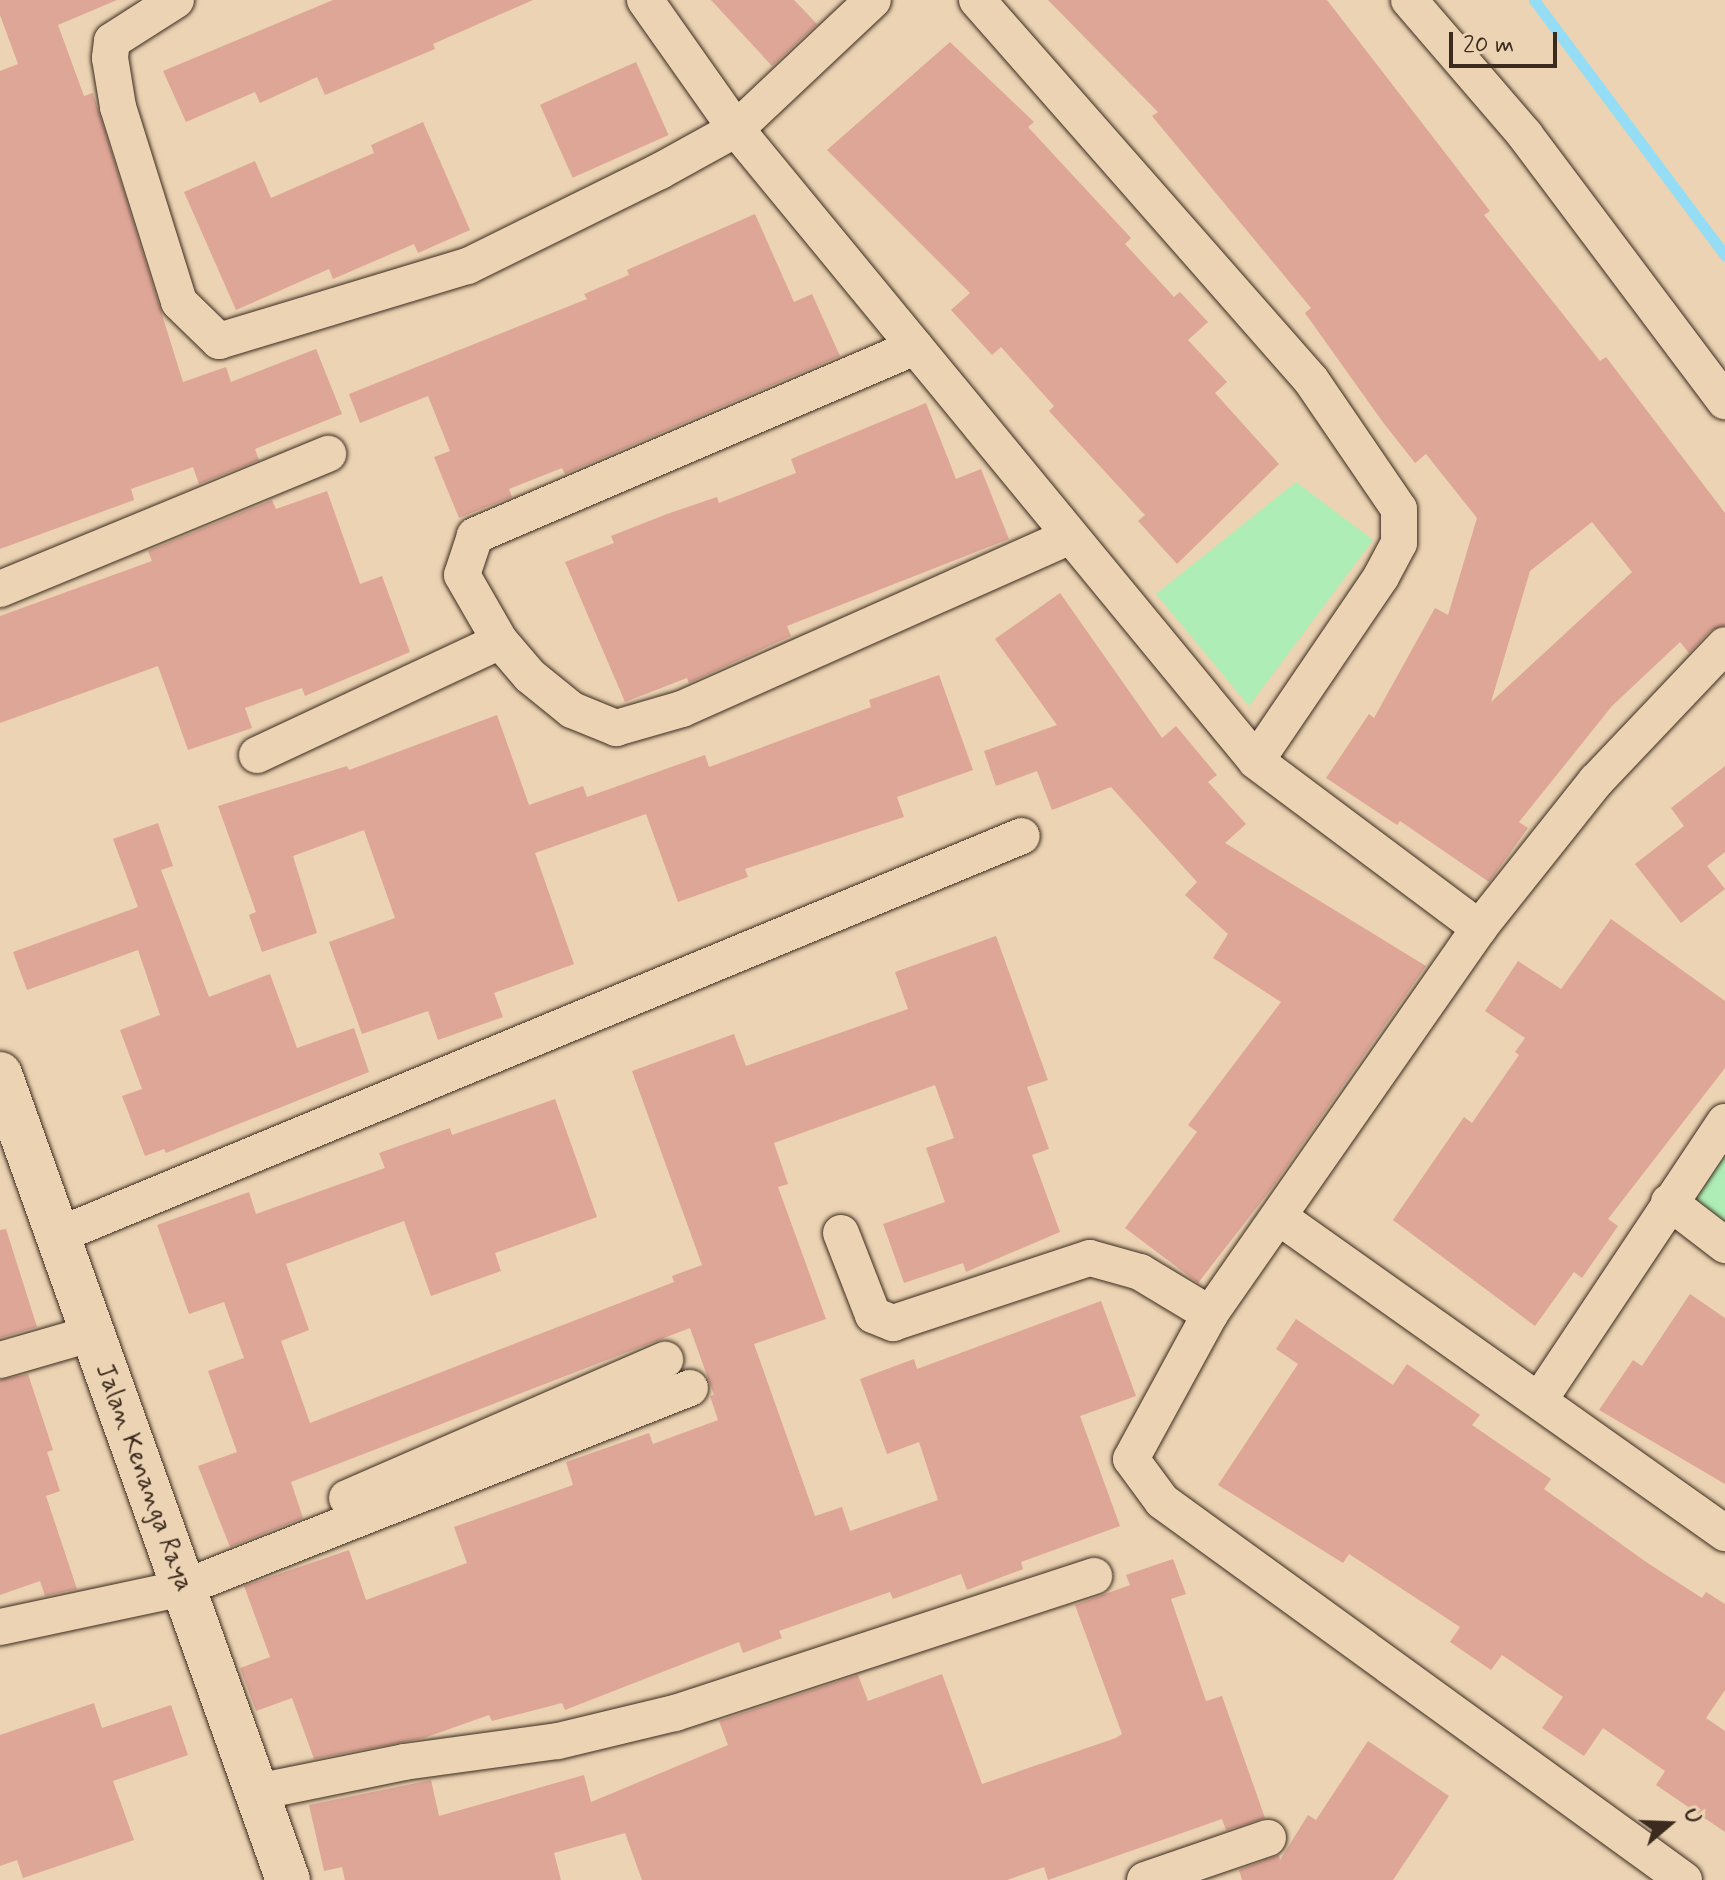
<!DOCTYPE html>
<style>
body{margin:0}
#map{position:relative;width:1725px;height:1880px;overflow:hidden;background:#ebd3b3;font-family:Mynerve,sans-serif}
div>[style]{position:absolute}
.green>*{inset:0;background:#aeeeb6}
.stream>*{height:11px;margin:-5.5px;padding:0 5.5px;transform-origin:5.5px;border-radius:5.5px;background:#94ddf5}
.building>*{inset:0;background:#dea697;transform-origin:0 0}
.roads{filter:drop-shadow(0 0 2px #3b2a1e) drop-shadow(0 0 2px #3b2a1e)}
.street>*{height:36px;margin:-18px;padding:0 18px;transform-origin:18px;border-radius:18px;background:#ebd3b3}
.secondary>*{height:44px;margin:-22px;padding:0 22px;transform-origin:22px;border-radius:22px;background:#ebd3b3}
span{translate:-50% -50%;white-space:nowrap;text-align:center;line-height:1.15;-webkit-text-stroke:7px #ebd3b3;paint-order:stroke}
.street-label{font-size:26px;color:#3b2a1e}
.north{position:absolute;left:1629px;top:1784px;width:80px;height:80px;-webkit-text-stroke:6px #ebd3b3;paint-order:stroke;rotate:71deg;font-size:22px;font-weight:700;line-height:32px;text-align:center;color:#3b2a1e}
.north::after{content:'';display:block;margin:auto;width:28px;height:36px;background:#3b2a1e;clip-path:polygon(50% 0,100% 100%,50% 72%,0 100%)}
.scale{position:absolute;left:1449px;top:32px;width:108px;height:36px;box-sizing:border-box;border:4px solid #3b2a1e;border-top:0;padding-left:10px;font-size:24px;line-height:28px;white-space:nowrap;color:#3b2a1e;-webkit-text-stroke:6px #ebd3b3;paint-order:stroke}
</style>
<div id="map">
<div class="green">
<i style="clip-path:polygon(1296px 482px,1373px 540px,1249px 706px,1156px 594px)"></i>
<i style="clip-path:polygon(1725px 1141px,1725px 1236px,1681px 1201px)"></i>
</div>
<div class="stream">
<i style="left:1534px;top:0;width:319px;rotate:53.2deg"></i>
</div>
<div class="building">
<i style="clip-path:polygon(0 0,117px 0,58px 25px,84px 96px,93px 93px,183px 382px,226px 367px,231px 382px,316px 349px,342px 414px,255px 449px,259px 460px,199px 484px,193px 467px,131px 489px,134px 500px,0 549px,0 71px,18px 64px,0 15px)"></i>
<i style="clip-path:polygon(333px 0,533px 0,433px 44px,435px 49px,325px 95px,317px 77px,260px 103px,255px 92px,186px 122px,163px 71px)"></i>
<i style="clip-path:polygon(711px 0,794px 0,817px 24px,772px 66px)"></i>
<i style="clip-path:polygon(evenodd,1048px 0,1327px 0,1490px 211px,1484px 215px,1600px 361px,1606px 357px,1725px 513px,1725px 625px,1710px 631px,1689px 653px,1680px 642px,1612px 706px,1519px 822px,1528px 828px,1489px 882px,1400px 821px,1397px 825px,1326px 778px,1369px 714px,1374px 718px,1435px 608px,1448px 615px,1477px 518px,1426px 454px,1415px 463px,1382px 421px,1305px 313px,1311px 308px,1152px 116px,1158px 112px,1048px 0,1592px 522px,1632px 572px,1491px 702px,1530px 571px,1592px 522px)"></i>
<i style="clip-path:polygon(950px 42px,1034px 122px,1028px 127px,1131px 238px,1125px 244px,1174px 297px,1180px 292px,1208px 322px,1188px 340px,1227px 382px,1215px 393px,1279px 464px,1177px 564px,1138px 521px,1145px 515px,1049px 411px,1054px 406px,1001px 347px,992px 355px,951px 310px,970px 293px,827px 150px)"></i>
<i style="left:636px;top:62px;width:80px;height:105px;rotate:66deg"></i>
<i style="clip-path:polygon(423px 122px,470px 230px,418px 253px,414px 244px,333px 279px,329px 269px,236px 310px,184px 192px,255px 161px,271px 198px,374px 153px,371px 145px)"></i>
<i style="clip-path:polygon(755px 214px,794px 302px,812px 294px,840px 356px,565px 474px,562px 468px,509px 489px,512px 497px,459px 518px,434px 457px,450px 451px,428px 396px,360px 423px,349px 394px,587px 299px,584px 294px,629px 275px,627px 270px)"></i>
<i style="clip-path:polygon(926px 403px,956px 479px,981px 469px,1009px 539px,787px 626px,791px 636px,689px 683px,687px 678px,625px 702px,565px 562px,614px 543px,611px 536px,667px 514px,717px 497px,719px 503px,796px 473px,791px 459px)"></i>
<i style="clip-path:polygon(327px 491px,360px 584px,382px 576px,410px 652px,305px 696px,302px 688px,245px 708px,252px 728px,188px 750px,158px 666px,0 723px,0 616px,152px 561px,148px 551px,272px 500px,276px 509px)"></i>
<i style="clip-path:polygon(1060px 593px,1162px 738px,1176px 726px,1217px 775px,1208px 782px,1246px 824px,1225px 843px,1426px 966px,1271px 1189px,1198px 1283px,1125px 1228px,1197px 1132px,1188px 1125px,1281px 1002px,1213px 958px,1228px 934px,1185px 895px,1197px 882px,1111px 787px,1052px 810px,1037px 771px,996px 786px,984px 751px,1057px 725px,995px 639px)"></i>
<i style="clip-path:polygon(939px 675px,973px 770px,897px 797px,904px 817px,745px 869px,748px 877px,678px 902px,646px 814px,535px 853px,574px 964px,494px 993px,503px 1017px,438px 1040px,428px 1011px,362px 1034px,329px 942px,395px 918px,364px 830px,293px 856px,317px 933px,262px 952px,249px 915px,256px 912px,218px 806px,347px 766px,349px 770px,497px 715px,529px 805px,583px 786px,587px 797px,705px 755px,709px 767px,871px 707px,869px 700px)"></i>
<i style="clip-path:polygon(1725px 766px,1725px 852px,1707px 866px,1725px 889px,1681px 923px,1635px 864px,1684px 826px,1671px 808px)"></i>
<i style="clip-path:polygon(158px 823px,173px 866px,161px 870px,209px 997px,270px 974px,297px 1048px,354px 1028px,369px 1072px,166px 1153px,164px 1149px,145px 1156px,122px 1096px,142px 1089px,120px 1030px,160px 1015px,138px 950px,27px 990px,13px 952px,138px 907px,113px 839px)"></i>
<i style="clip-path:polygon(1611px 919px,1725px 1001px,1725px 1068px,1608px 1219px,1618px 1226px,1582px 1278px,1574px 1272px,1535px 1326px,1393px 1220px,1464px 1117px,1472px 1123px,1519px 1055px,1515px 1052px,1525px 1038px,1485px 1011px,1518px 961px,1561px 989px)"></i>
<i style="clip-path:polygon(996px 936px,1048px 1080px,1027px 1087px,1049px 1149px,1032px 1155px,1060px 1232px,966px 1272px,963px 1263px,904px 1283px,883px 1224px,945px 1202px,926px 1148px,954px 1138px,935px 1085px,774px 1143px,788px 1184px,778px 1187px,826px 1319px,754px 1344px,815px 1516px,842px 1507px,850px 1531px,938px 1500px,919px 1442px,887px 1454px,860px 1379px,914px 1359px,917px 1369px,1101px 1301px,1136px 1396px,1080px 1416px,1120px 1526px,1021px 1562px,1023px 1569px,967px 1590px,961px 1574px,893px 1599px,890px 1592px,779px 1631px,782px 1638px,743px 1653px,739px 1642px,565px 1710px,562px 1703px,492px 1721px,489px 1715px,424px 1738px,314px 1759px,292px 1698px,256px 1711px,240px 1668px,270px 1657px,244px 1586px,349px 1550px,366px 1600px,467px 1563px,454px 1527px,573px 1485px,566px 1462px,649px 1433px,653px 1444px,718px 1420px,710px 1396px,714px 1395px,690px 1328px,291px 1482px,303px 1518px,230px 1547px,198px 1466px,237px 1452px,208px 1371px,244px 1358px,224px 1302px,189px 1314px,157px 1225px,249px 1192px,256px 1214px,385px 1168px,379px 1153px,450px 1128px,452px 1135px,555px 1099px,597px 1217px,495px 1253px,501px 1271px,431px 1296px,404px 1221px,286px 1264px,309px 1330px,281px 1341px,310px 1423px,674px 1282px,672px 1276px,702px 1265px,632px 1071px,734px 1034px,746px 1066px,908px 1009px,895px 972px)"></i>
<i style="clip-path:polygon(6px 1229px,37px 1327px,0 1338px,0 1230px)"></i>
<i style="clip-path:polygon(1690px 1294px,1725px 1318px,1725px 1484px,1599px 1410px,1633px 1360px,1642px 1366px)"></i>
<i style="clip-path:polygon(1296px 1319px,1393px 1385px,1407px 1364px,1480px 1415px,1472px 1425px,1551px 1479px,1544px 1489px,1649px 1564px,1702px 1598px,1706px 1592px,1725px 1604px,1725px 1690px,1706px 1718px,1725px 1731px,1725px 1832px,1656px 1785px,1665px 1771px,1603px 1728px,1584px 1756px,1542px 1728px,1563px 1697px,1502px 1655px,1491px 1670px,1450px 1642px,1460px 1627px,1349px 1554px,1343px 1563px,1218px 1485px,1298px 1364px,1276px 1349px)"></i>
<i style="clip-path:polygon(28px 1374px,53px 1450px,47px 1452px,60px 1491px,46px 1496px,77px 1589px,45px 1596px,40px 1581px,0 1595px,0 1380px)"></i>
<i style="clip-path:polygon(1173px 1559px,1186px 1594px,1171px 1599px,1206px 1701px,1222px 1696px,1265px 1818px,1226px 1830px,1222px 1819px,1048px 1880px,1044px 1867px,1007px 1880px,642px 1880px,625px 1833px,554px 1853px,561px 1880px,345px 1880px,342px 1867px,324px 1871px,309px 1805px,431px 1780px,439px 1816px,584px 1775px,591px 1802px,728px 1745px,719px 1721px,858px 1675px,868px 1701px,942px 1674px,982px 1784px,1116px 1738px,1122px 1734px,1075px 1605px,1130px 1585px,1126px 1575px)"></i>
<i style="clip-path:polygon(94px 1703px,102px 1728px,171px 1705px,188px 1755px,113px 1781px,134px 1840px,23px 1878px,17px 1860px,0 1866px,0 1735px)"></i>
<i style="clip-path:polygon(1368px 1741px,1449px 1796px,1393px 1880px,1242px 1880px,1239px 1870px,1279px 1855px,1280px 1860px,1308px 1815px,1316px 1820px)"></i>
</div>
<div class="roads">
<div class="street">
<i style="left:176px;top:0;width:76px;rotate:147.4deg"></i>
<i style="left:112px;top:41px;width:17px;rotate:97deg"></i>
<i style="left:110px;top:58px;width:50px;rotate:80.7deg"></i>
<i style="left:118px;top:107px;width:204px;rotate:72.6deg"></i>
<i style="left:179px;top:302px;width:56px;rotate:44.3deg"></i>
<i style="left:219px;top:341px;width:260px;rotate:-16.8deg"></i>
<i style="left:468px;top:266px;width:214px;rotate:-26.3deg"></i>
<i style="left:660px;top:171px;width:87px;rotate:-28.9deg"></i>
<i style="left:736px;top:129px;width:188px;rotate:-43.3deg"></i>
<i style="left:645px;top:0;width:158px;rotate:54.8deg"></i>
<i style="left:736px;top:129px;width:818px;rotate:50.55deg"></i>
<i style="left:1256px;top:761px;width:279px;rotate:36.8deg"></i>
<i style="left:977px;top:0;width:506px;rotate:48.69deg"></i>
<i style="left:1311px;top:380px;width:156px;rotate:55.7deg"></i>
<i style="left:1399px;top:509px;width:34px;rotate:90deg"></i>
<i style="left:1399px;top:543px;width:38px;rotate:118deg"></i>
<i style="left:1381px;top:577px;width:222px;rotate:124.2deg"></i>
<i style="left:1409px;top:0;width:178px;rotate:49.3deg"></i>
<i style="left:1525px;top:135px;width:333px;rotate:53.1deg"></i>
<i style="left:915px;top:347px;width:479px;rotate:156.8deg"></i>
<i style="left:475px;top:536px;width:41px;rotate:108.4deg"></i>
<i style="left:462px;top:575px;width:76px;rotate:60.1deg"></i>
<i style="left:500px;top:641px;width:46px;rotate:49.4deg"></i>
<i style="left:530px;top:676px;width:54px;rotate:39deg"></i>
<i style="left:572px;top:710px;width:48px;rotate:22.2deg"></i>
<i style="left:616px;top:728px;width:69px;rotate:-16.1deg"></i>
<i style="left:682px;top:709px;width:424px;rotate:-24deg"></i>
<i style="left:0;top:589px;width:355px;rotate:-22.4deg"></i>
<i style="left:257px;top:755px;width:268px;rotate:-25.1deg"></i>
<i style="left:1669px;top:1202px;width:71px;rotate:37.5deg"></i>
<i style="left:1279px;top:1217px;width:547px;rotate:35.32deg"></i>
<i style="left:841px;top:1233px;width:88px;rotate:68.7deg"></i>
<i style="left:873px;top:1315px;width:22px;rotate:22deg"></i>
<i style="left:893px;top:1323px;width:207px;rotate:-18.3deg"></i>
<i style="left:1090px;top:1258px;width:52px;rotate:15.6deg"></i>
<i style="left:1140px;top:1272px;width:82px;rotate:31deg"></i>
<i style="left:59px;top:1235px;width:1042px;rotate:-22.51deg"></i>
<i style="left:0;top:1360px;width:94px;rotate:-16.1deg"></i>
<i style="left:1540px;top:1399px;width:333px;rotate:-56.3deg"></i>
<i style="left:347px;top:1498px;width:347px;rotate:-23.5deg"></i>
<i style="left:0;top:1627px;width:187px;rotate:-12deg"></i>
<i style="left:183px;top:1588px;width:545px;rotate:-21.53deg"></i>
<i style="left:257px;top:1792px;width:150px;rotate:-11.5deg"></i>
<i style="left:404px;top:1762px;width:155px;rotate:-7.8deg"></i>
<i style="left:558px;top:1741px;width:120px;rotate:-13.5deg"></i>
<i style="left:675px;top:1713px;width:441px;rotate:-18.1deg"></i>
<i style="left:1145px;top:1880px;width:130px;rotate:-18.9deg"></i>
<i style="left:1684px;top:1880px;width:645px;rotate:-144.02deg"></i>
<i style="left:1162px;top:1501px;width:52px;rotate:-126.4deg"></i>
<i style="left:1131px;top:1459px;width:165px;rotate:-61.4deg"></i>
<i style="left:1210px;top:1314px;width:470px;rotate:-55.1deg"></i>
<i style="left:1479px;top:928px;width:188px;rotate:-51.5deg"></i>
<i style="left:1596px;top:781px;width:187px;rotate:-46.5deg"></i>
</div>
<div class="secondary">
<i style="left:0;top:1074px;width:856px;rotate:70.34deg"></i>
</div>
</div>
<div class="street-label">
<span style="left:143px;top:1478px;rotate:70deg">Jalan Kenanga Raya</span>
</div>
<div class="north">U</div>
<div class="scale">20 m</div>
</div>
